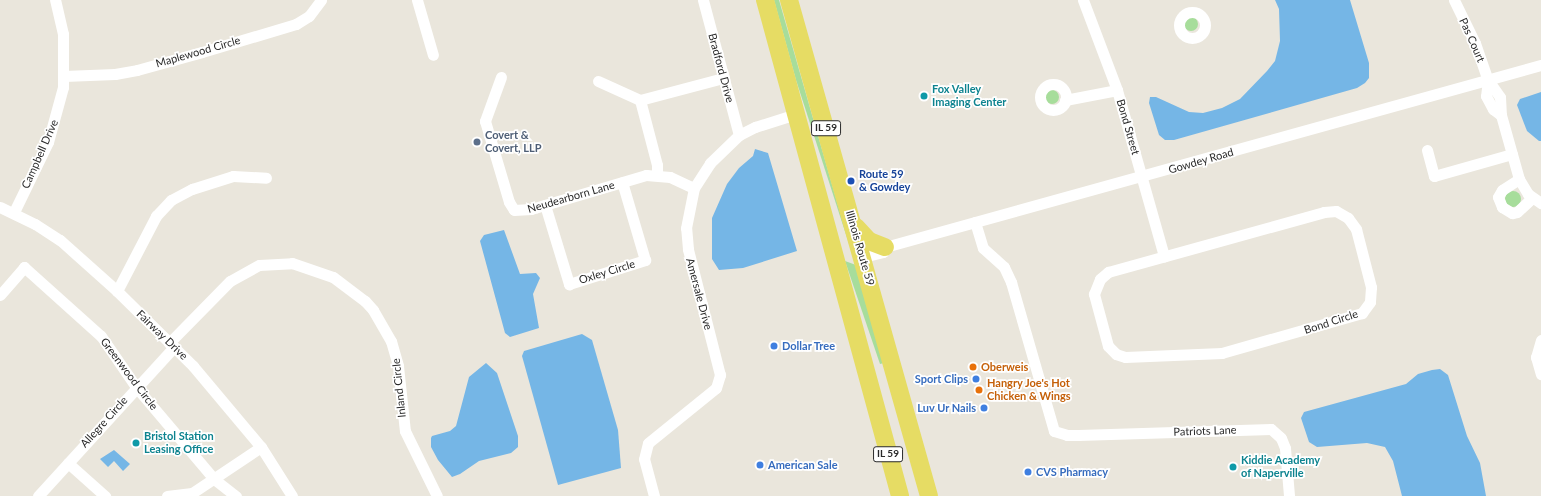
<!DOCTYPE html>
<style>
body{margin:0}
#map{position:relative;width:1541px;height:496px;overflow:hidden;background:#eae6dc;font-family:Lato,sans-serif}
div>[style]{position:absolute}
.green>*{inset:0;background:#a7dd9b}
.round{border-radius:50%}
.water>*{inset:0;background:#75b6e6}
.street>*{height:11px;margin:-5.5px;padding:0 5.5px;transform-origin:5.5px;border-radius:5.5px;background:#fff}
.street>.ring{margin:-5.5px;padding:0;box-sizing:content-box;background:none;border:11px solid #fff;border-radius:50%}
.primary>*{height:18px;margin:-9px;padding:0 9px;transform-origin:9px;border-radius:9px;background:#e6dc64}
.dots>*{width:11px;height:11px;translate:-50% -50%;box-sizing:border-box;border:2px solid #fff;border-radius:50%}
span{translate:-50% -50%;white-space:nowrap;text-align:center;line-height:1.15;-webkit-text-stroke:3.5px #fff;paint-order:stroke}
.shield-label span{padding:1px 3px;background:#fff;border:1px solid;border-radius:3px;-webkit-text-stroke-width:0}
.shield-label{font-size:10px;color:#292929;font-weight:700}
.street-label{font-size:11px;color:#292929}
.culture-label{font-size:11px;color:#0d838f;font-weight:700}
.left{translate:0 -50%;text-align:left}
.service-label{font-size:11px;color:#4e5e75;font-weight:700}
.transit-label{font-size:11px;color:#164399;font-weight:700}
.shop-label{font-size:11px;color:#366cbe;font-weight:700}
.right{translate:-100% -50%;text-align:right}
.food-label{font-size:11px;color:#c56008;font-weight:700}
</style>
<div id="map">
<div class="green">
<i style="clip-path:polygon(774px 0,779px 0,850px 247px,796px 80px)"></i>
<i class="round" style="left:1184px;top:17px;width:14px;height:14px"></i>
<i class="round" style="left:1045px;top:90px;width:14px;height:14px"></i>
<i class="round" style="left:1505px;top:191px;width:16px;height:16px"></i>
<i style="clip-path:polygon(845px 261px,856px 265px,884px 363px,880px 364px)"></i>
</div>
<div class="water">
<i style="clip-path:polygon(1275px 0,1350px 0,1369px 63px,1369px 78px,1365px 83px,1357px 88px,1174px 140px,1165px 140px,1159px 135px,1149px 103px,1150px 97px,1156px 97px,1189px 112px,1203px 113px,1222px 108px,1240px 99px,1267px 71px,1275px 61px,1280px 41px,1279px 9px)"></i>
<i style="clip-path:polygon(1541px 92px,1541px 141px,1539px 141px,1527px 131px,1517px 105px,1520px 99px)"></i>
<i style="clip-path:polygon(755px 149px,768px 153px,797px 251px,743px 268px,719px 270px,712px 259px,712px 218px,727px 184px,739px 168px,753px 156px)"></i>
<i style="clip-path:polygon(504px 230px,520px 274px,536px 273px,540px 278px,533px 294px,539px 328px,510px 337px,505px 333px,480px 241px,484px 235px)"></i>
<i style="clip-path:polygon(582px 334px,592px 340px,618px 430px,621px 468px,558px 485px,522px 356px,524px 351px)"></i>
<i style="clip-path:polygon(486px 363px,497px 373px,518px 436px,518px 447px,511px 453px,479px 461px,460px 474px,452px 477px,438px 460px,431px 447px,431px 438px,432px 436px,450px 431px,456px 426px,469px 377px)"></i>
<i style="clip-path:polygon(1432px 370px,1440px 369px,1448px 375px,1467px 436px,1480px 463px,1486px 496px,1402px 496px,1393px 461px,1385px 447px,1367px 443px,1317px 447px,1309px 442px,1301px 418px,1304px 412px,1406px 384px,1418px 374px)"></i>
<i style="clip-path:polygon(114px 450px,130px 464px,123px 471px,114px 461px,108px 467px,100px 459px)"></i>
</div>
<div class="street">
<i style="left:417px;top:0;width:57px;rotate:73.8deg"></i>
<i style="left:703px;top:0;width:140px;rotate:75.1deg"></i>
<i style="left:1083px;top:0;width:96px;rotate:69.3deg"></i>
<i style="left:1117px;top:90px;width:173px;rotate:74.2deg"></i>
<i style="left:1454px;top:0;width:48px;rotate:64deg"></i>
<i style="left:1475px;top:43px;width:39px;rotate:71deg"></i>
<i style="left:1488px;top:80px;width:21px;rotate:55deg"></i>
<i style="left:1500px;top:97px;width:18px;rotate:87deg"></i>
<i style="left:1501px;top:115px;width:66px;rotate:74.3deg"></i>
<i style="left:1519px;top:179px;width:17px;rotate:59deg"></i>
<i style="left:1528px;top:194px;width:16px;rotate:35deg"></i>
<i class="ring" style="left:1179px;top:12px;width:15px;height:15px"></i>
<i style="left:64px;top:76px;width:51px;rotate:-2.2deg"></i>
<i style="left:115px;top:74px;width:22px;rotate:-10deg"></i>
<i style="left:137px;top:70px;width:67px;rotate:-15.5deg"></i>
<i style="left:202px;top:52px;width:98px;rotate:-16.6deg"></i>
<i style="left:296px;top:24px;width:15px;rotate:-32deg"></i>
<i style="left:309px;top:16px;width:20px;rotate:-53deg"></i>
<i style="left:501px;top:77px;width:47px;rotate:110deg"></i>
<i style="left:485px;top:121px;width:84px;rotate:73.5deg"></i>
<i style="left:509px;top:202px;width:9px;rotate:58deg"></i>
<i style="left:514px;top:210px;width:17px;rotate:-3deg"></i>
<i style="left:531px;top:209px;width:120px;rotate:-16.5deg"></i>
<i style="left:646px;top:175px;width:24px;rotate:5deg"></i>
<i style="left:670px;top:177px;width:26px;rotate:25deg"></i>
<i style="left:1488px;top:80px;width:16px;rotate:97deg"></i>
<i style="left:1486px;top:96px;width:15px;rotate:62deg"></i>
<i style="left:1493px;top:109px;width:10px;rotate:37deg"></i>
<i style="left:598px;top:81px;width:46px;rotate:24.3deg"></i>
<i style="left:640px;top:100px;width:67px;rotate:75.3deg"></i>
<i style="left:657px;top:165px;width:10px;rotate:90deg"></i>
<i class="ring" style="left:1040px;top:84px;width:15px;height:15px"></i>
<i style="left:640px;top:100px;width:86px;rotate:-14.8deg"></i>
<i style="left:1065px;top:100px;width:53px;rotate:-10.9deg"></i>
<i style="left:1427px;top:150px;width:27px;rotate:75deg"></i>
<i style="left:1434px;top:176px;width:81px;rotate:-15.8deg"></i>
<i style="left:1519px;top:179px;width:20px;rotate:147deg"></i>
<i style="left:1502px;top:190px;width:8px;rotate:120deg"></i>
<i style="left:1498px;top:197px;width:11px;rotate:68deg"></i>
<i style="left:1502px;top:207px;width:12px;rotate:31deg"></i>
<i style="left:1512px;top:213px;width:5px;rotate:-11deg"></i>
<i style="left:1517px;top:212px;width:21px;rotate:-43deg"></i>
<i style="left:545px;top:205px;width:83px;rotate:73.1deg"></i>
<i style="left:569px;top:284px;width:80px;rotate:-17.5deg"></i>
<i style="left:645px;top:260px;width:81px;rotate:-106.4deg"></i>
<i style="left:0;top:207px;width:39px;rotate:26deg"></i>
<i style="left:35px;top:224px;width:30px;rotate:33deg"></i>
<i style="left:60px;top:240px;width:76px;rotate:41.8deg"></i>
<i style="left:117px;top:291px;width:107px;rotate:44.6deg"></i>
<i style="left:193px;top:366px;width:106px;rotate:50deg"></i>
<i style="left:261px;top:447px;width:58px;rotate:57.7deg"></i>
<i style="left:1336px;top:211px;width:14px;rotate:30deg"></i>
<i style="left:1348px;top:218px;width:14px;rotate:54deg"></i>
<i style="left:1356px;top:229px;width:60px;rotate:75.5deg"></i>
<i style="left:1371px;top:287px;width:15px;rotate:94deg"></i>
<i style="left:1370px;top:302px;width:14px;rotate:126deg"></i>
<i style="left:1362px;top:313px;width:146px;rotate:164.1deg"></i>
<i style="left:1222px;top:353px;width:97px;rotate:177.6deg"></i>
<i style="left:1125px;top:357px;width:9px;rotate:-162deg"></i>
<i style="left:1116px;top:354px;width:11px;rotate:-135deg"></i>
<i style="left:1108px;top:346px;width:54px;rotate:-105.1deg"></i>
<i style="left:1094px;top:294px;width:16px;rotate:-68deg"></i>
<i style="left:1100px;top:279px;width:11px;rotate:-41deg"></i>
<i style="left:1108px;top:272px;width:224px;rotate:-15.5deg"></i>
<i style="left:1324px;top:212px;width:12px;rotate:-5deg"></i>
<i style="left:14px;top:212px;width:78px;rotate:-64.1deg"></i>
<i style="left:48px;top:142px;width:57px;rotate:-74.7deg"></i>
<i style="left:63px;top:87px;width:53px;rotate:-90deg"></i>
<i style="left:63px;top:34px;width:35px;rotate:-103deg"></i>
<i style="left:975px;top:222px;width:27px;rotate:73deg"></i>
<i style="left:983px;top:248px;width:28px;rotate:42deg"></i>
<i style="left:1004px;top:267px;width:17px;rotate:65deg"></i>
<i style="left:1011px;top:282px;width:155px;rotate:73.9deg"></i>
<i style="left:1054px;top:431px;width:14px;rotate:17deg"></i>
<i style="left:1067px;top:435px;width:11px"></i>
<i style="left:1078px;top:435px;width:193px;rotate:-1.8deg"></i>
<i style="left:1271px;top:429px;width:13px;rotate:42deg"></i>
<i style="left:1281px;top:438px;width:11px;rotate:68deg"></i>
<i style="left:1285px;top:448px;width:48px;rotate:85.2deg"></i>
<i style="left:863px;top:257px;width:21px;rotate:-14deg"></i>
<i style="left:883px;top:252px;width:5px;rotate:-68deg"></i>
<i style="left:885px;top:247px;width:681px;rotate:-15.51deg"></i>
<i style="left:117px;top:291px;width:85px;rotate:-62.5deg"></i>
<i style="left:156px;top:216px;width:22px;rotate:-47deg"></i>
<i style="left:171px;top:200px;width:24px;rotate:-28deg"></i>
<i style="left:192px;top:189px;width:43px;rotate:-17.6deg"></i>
<i style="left:233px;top:176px;width:33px;rotate:3deg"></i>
<i style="left:0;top:295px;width:37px;rotate:-49deg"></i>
<i style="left:24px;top:267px;width:103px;rotate:41.9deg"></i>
<i style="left:101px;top:336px;width:62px;rotate:55.5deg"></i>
<i style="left:136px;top:387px;width:121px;rotate:49.7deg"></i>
<i style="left:214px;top:479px;width:28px;rotate:38deg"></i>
<i style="left:1541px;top:340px;width:18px;rotate:106deg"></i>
<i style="left:1536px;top:357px;width:18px;rotate:74deg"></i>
<i style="left:169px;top:343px;width:87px;rotate:-45.5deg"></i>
<i style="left:230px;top:281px;width:33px;rotate:-29deg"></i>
<i style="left:259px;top:265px;width:33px;rotate:-3deg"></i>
<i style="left:292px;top:263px;width:43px;rotate:18.9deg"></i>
<i style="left:333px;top:277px;width:40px;rotate:37deg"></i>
<i style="left:365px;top:301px;width:12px;rotate:48deg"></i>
<i style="left:373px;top:310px;width:36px;rotate:60deg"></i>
<i style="left:391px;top:341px;width:26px;rotate:74deg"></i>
<i style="left:398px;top:366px;width:65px;rotate:83.9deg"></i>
<i style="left:405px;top:431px;width:72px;rotate:63.8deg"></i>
<i style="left:68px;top:463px;width:50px;rotate:41.7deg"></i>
<i style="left:38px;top:496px;width:202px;rotate:-47.6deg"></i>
<i style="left:167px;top:496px;width:25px;rotate:-7deg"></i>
<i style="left:192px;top:493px;width:83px;rotate:-33.7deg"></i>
<i style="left:654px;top:496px;width:38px;rotate:-105deg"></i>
<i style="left:644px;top:459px;width:16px;rotate:-76deg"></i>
<i style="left:648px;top:443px;width:87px;rotate:-39deg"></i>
<i style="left:716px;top:388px;width:14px;rotate:-73deg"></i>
<i style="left:720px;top:375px;width:130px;rotate:-104.3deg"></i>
<i style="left:688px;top:249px;width:21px;rotate:-95deg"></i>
<i style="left:686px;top:228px;width:41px;rotate:-78.7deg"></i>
<i style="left:694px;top:188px;width:30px;rotate:-57deg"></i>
<i style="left:710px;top:163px;width:40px;rotate:-44deg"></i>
<i style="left:739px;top:135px;width:18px;rotate:-27deg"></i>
<i style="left:755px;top:127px;width:43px;rotate:-17.6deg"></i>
</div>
<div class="primary">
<i style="left:765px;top:0;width:514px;rotate:74.77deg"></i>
<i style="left:789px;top:0;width:515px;rotate:74.24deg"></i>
<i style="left:856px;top:227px;width:19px;rotate:47deg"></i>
<i style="left:869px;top:241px;width:17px;rotate:21deg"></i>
</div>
<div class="dots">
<i style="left:924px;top:96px;background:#0f9aa8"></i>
<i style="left:477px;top:142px;background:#5c6f8a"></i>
<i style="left:851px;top:181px;background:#1a4fb4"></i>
<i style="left:774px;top:346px;background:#3f7fe0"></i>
<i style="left:973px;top:367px;background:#e8710a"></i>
<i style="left:976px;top:379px;background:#3f7fe0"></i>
<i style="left:979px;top:390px;background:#e8710a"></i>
<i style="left:984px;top:408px;background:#3f7fe0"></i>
<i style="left:136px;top:443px;background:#0f9aa8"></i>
<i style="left:760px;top:465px;background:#3f7fe0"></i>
<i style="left:1233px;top:467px;background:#0f9aa8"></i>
<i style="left:1028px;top:472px;background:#3f7fe0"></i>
</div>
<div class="shield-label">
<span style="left:826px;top:128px">IL 59</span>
<span style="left:888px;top:454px">IL 59</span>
</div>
<div class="street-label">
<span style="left:1472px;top:40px;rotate:66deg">Pas Court</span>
<span style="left:198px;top:52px;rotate:-16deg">Maplewood Circle</span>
<span style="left:721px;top:68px;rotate:75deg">Bradford Drive</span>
<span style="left:1128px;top:127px;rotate:74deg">Bond Street</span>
<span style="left:40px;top:154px;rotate:-66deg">Campbell Drive</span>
<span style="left:1201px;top:161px;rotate:-16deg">Gowdey Road</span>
<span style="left:571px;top:197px;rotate:-16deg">Neudearborn Lane</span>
<span style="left:860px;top:248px;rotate:74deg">Illinois Route 59</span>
<span style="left:607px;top:272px;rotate:-17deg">Oxley Circle</span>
<span style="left:699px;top:294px;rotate:75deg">Amersale Drive</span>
<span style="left:1331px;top:322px;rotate:-18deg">Bond Circle</span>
<span style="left:162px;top:335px;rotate:44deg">Fairway Drive</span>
<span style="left:129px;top:374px;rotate:53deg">Greenwood Circle</span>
<span style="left:399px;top:388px;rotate:-96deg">Inland Circle</span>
<span style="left:104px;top:422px;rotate:-48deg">Allegre Circle</span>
<span style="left:1205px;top:431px;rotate:-2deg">Patriots Lane</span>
</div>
<div class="culture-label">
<span class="left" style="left:932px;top:96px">Fox Valley<br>Imaging Center</span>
<span class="left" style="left:144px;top:443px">Bristol Station<br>Leasing Office</span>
<span class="left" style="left:1241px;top:467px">Kiddie Academy<br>of Naperville</span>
</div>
<div class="service-label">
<span class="left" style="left:485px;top:142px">Covert &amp;<br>Covert, LLP</span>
</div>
<div class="transit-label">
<span class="left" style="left:859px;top:181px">Route 59<br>&amp; Gowdey</span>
</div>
<div class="shop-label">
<span class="left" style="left:782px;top:346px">Dollar Tree</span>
<span class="right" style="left:968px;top:379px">Sport Clips</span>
<span class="right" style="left:976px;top:408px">Luv Ur Nails</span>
<span class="left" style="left:768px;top:465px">American Sale</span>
<span class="left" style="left:1036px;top:472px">CVS Pharmacy</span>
</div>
<div class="food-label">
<span class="left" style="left:981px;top:367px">Oberweis</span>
<span class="left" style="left:987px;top:390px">Hangry Joe's Hot<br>Chicken &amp; Wings</span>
</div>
</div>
